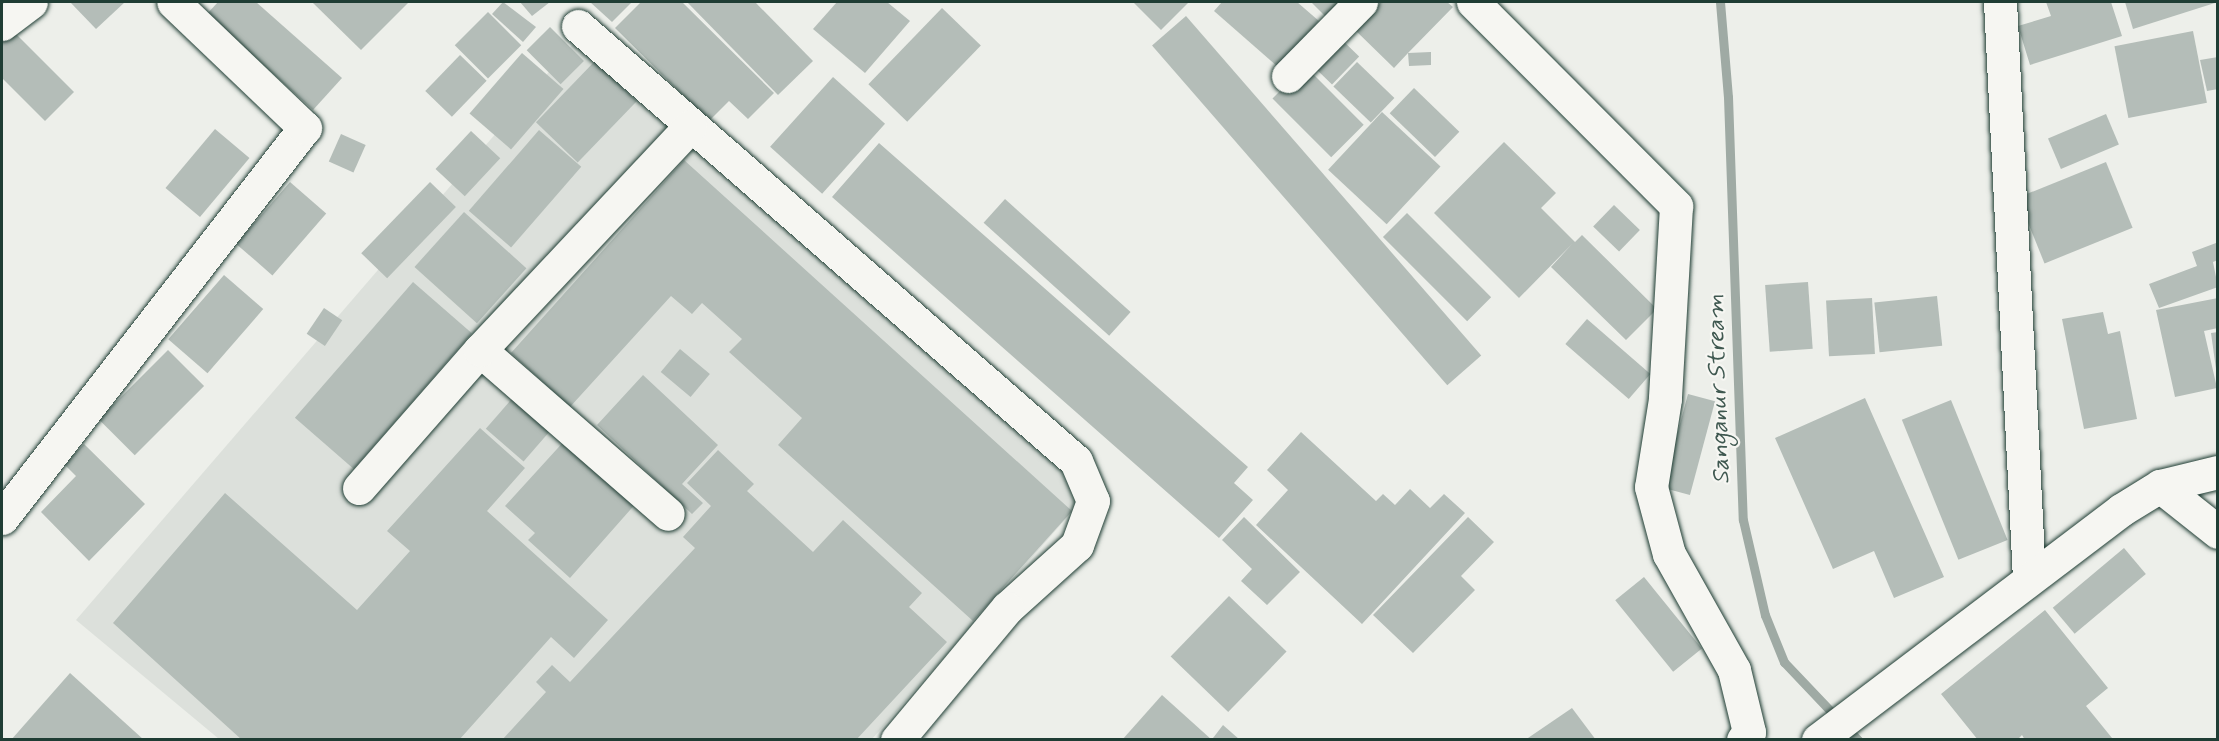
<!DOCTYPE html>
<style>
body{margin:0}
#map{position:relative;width:2219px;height:741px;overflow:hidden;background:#edefea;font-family:Mynerve,sans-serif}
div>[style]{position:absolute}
.built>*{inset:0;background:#dce0db}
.stream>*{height:9px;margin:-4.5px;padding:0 4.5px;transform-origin:4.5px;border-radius:4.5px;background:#9faaa4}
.building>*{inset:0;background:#b4bdb8;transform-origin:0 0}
.roads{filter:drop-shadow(0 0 2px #1f3d34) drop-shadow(0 0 2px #1f3d34)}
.street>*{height:33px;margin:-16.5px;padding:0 16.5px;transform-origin:16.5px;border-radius:16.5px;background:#f6f6f2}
.secondary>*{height:33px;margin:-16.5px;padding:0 16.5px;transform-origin:16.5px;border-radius:16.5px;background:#f6f6f2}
span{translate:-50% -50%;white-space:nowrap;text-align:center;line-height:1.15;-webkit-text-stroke:4.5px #f6f6f2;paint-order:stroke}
.water-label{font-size:24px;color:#3f5850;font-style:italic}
.frame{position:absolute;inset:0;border:3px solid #1f3d34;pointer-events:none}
</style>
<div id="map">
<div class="built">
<i style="clip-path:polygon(585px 30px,1100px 480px,872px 739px,219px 739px,76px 620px)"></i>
</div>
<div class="stream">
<i style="left:1720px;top:2px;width:95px;rotate:85.2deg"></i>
<i style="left:1728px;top:97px;width:423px;rotate:88deg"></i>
<i style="left:1743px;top:520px;width:98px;rotate:77deg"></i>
<i style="left:1765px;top:615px;width:51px;rotate:68deg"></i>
<i style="left:1784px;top:662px;width:108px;rotate:46.5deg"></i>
</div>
<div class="building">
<i style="clip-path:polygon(70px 2px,125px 2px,96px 29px)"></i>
<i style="clip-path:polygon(218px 2px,256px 2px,342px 78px,313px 110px,207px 14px)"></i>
<i style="clip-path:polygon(312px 2px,409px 2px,361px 50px)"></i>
<i style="clip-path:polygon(503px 2px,536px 27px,523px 42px,492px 14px)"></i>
<i style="clip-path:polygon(520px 2px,550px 2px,532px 16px)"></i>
<i style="clip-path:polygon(590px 2px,632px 2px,612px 22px)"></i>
<i style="clip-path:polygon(641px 2px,682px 2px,774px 93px,748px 119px,729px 101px,709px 121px,615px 28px)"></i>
<i style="clip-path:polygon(687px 2px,755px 2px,813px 61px,778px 95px)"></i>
<i style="clip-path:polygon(837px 2px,887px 2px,910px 21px,865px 73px,813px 29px)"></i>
<i style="clip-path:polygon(1133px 2px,1189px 2px,1161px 30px)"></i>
<i style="clip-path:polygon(1222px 2px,1297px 2px,1319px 21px,1278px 67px,1214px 11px)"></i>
<i style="clip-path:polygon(1311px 2px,1347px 2px,1329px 20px)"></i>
<i style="clip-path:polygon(1381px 2px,1447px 2px,1453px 7px,1408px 53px,1431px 52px,1431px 65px,1409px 66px,1408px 53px,1394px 68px,1354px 29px)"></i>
<i style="clip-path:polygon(2046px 2px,2111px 2px,2122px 36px,2030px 65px,2018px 26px,2051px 16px)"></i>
<i style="clip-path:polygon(2125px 2px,2218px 2px,2133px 29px)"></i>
<i style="left:942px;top:8px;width:54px;height:106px;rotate:44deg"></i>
<i style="left:488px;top:12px;width:47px;height:47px;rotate:45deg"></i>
<i style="left:1186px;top:16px;width:450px;height:45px;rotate:49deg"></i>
<i style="left:550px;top:27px;width:48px;height:33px;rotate:45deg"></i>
<i style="clip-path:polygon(12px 30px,74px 92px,45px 121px,2px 78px,2px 40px)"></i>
<i style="left:2193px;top:31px;width:73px;height:80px;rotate:79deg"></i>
<i style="left:1339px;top:37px;width:28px;height:39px;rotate:44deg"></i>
<i style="left:522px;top:53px;width:55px;height:80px;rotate:41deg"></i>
<i style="left:460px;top:55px;width:37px;height:50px;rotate:44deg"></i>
<i style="clip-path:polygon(2218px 57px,2218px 89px,2207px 91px,2200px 60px)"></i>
<i style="left:595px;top:61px;width:58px;height:85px;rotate:44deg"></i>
<i style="left:1357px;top:62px;width:52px;height:34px;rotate:44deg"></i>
<i style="left:1305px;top:66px;width:83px;height:46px;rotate:45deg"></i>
<i style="left:833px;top:77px;width:70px;height:94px;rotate:42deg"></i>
<i style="left:1414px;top:88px;width:63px;height:35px;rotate:44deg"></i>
<i style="left:1382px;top:112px;width:80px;height:79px;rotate:43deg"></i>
<i style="left:2106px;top:114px;width:33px;height:63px;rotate:67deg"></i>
<i style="left:215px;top:129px;width:45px;height:77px;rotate:40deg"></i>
<i style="left:539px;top:130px;width:56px;height:107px;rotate:41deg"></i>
<i style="left:471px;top:131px;width:40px;height:52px;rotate:43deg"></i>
<i style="left:341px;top:134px;width:27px;height:30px;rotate:24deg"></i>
<i style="clip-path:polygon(1504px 142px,1556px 193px,1541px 208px,1575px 242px,1582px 235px,1657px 309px,1626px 340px,1551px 267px,1572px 244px,1519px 298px,1434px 213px)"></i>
<i style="clip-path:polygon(879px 143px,1248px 467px,1234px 483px,1253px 500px,1219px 538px,832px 197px)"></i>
<i style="clip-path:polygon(684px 160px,1072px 511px,973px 621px,778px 445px,802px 418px,729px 352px,742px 339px,702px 303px,692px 314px,671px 296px,570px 407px,511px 353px)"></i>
<i style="left:2106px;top:162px;width:71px;height:95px;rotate:68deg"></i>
<i style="left:290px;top:182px;width:48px;height:82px;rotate:41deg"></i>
<i style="left:430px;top:182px;width:36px;height:99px;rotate:44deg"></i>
<i style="left:1005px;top:199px;width:169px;height:32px;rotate:42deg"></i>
<i style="left:1614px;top:205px;width:36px;height:30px;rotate:44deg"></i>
<i style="left:464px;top:212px;width:84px;height:74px;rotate:42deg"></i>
<i style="left:1407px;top:213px;width:119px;height:34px;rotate:45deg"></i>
<i style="clip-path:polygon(2216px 243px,2218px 260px,2213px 262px,2218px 287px,2159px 308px,2149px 284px,2197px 266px,2192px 252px)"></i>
<i style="left:224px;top:275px;width:52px;height:85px;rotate:41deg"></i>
<i style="left:413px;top:282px;width:78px;height:180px;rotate:41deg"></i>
<i style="left:1808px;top:282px;width:67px;height:43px;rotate:86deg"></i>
<i style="left:1937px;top:296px;width:50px;height:63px;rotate:84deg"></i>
<i style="left:1872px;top:298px;width:56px;height:46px;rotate:87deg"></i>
<i style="clip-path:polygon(2218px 298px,2218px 328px,2204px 331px,2217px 388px,2175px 397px,2156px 310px)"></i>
<i style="left:324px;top:308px;width:22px;height:31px;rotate:34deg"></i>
<i style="clip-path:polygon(2103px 312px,2108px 334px,2120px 331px,2137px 419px,2084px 429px,2062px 319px)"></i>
<i style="left:1587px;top:319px;width:84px;height:33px;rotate:41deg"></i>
<i style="clip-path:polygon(2218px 332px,2218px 369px,2216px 369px,2211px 333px)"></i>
<i style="left:680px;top:349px;width:39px;height:30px;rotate:40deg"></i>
<i style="left:168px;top:350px;width:51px;height:98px;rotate:45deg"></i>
<i style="clip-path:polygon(643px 375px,718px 445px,682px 484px,703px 503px,692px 514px,597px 425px)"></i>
<i style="left:516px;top:394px;width:50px;height:46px;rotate:41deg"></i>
<i style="left:1688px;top:394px;width:28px;height:97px;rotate:15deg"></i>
<i style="clip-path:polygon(1865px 398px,1944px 577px,1894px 598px,1874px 551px,1833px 569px,1775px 438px)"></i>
<i style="left:1951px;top:400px;width:151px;height:53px;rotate:68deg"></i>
<i style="clip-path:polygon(480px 428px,525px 468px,487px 511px,608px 620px,574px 658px,551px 637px,459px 740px,242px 740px,113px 623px,225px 493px,357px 610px,410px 551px,387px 531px)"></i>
<i style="clip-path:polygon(1301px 432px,1376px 501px,1383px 494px,1395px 505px,1410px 489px,1430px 508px,1444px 494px,1465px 513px,1362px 624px,1256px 525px,1288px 490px,1267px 470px)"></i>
<i style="clip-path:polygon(567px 438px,638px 501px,570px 578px,528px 540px,535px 533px,505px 506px)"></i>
<i style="clip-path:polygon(84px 444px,145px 504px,89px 561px,41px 512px,76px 476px,64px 464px)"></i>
<i style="clip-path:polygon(718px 450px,754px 484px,747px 491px,813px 552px,843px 520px,922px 593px,909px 607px,947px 642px,856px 740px,502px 740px,546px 692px,536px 682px,552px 665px,570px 682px,695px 548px,683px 537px,711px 506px,687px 483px)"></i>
<i style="clip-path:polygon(1244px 517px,1300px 572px,1267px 605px,1241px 581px,1252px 569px,1222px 540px)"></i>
<i style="clip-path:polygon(1468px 517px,1494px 542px,1461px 576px,1475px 590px,1413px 653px,1373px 615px)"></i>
<i style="left:2124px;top:548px;width:34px;height:93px;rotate:50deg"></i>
<i style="left:1644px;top:577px;width:92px;height:37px;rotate:51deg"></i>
<i style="left:1229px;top:596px;width:80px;height:84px;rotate:44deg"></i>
<i style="clip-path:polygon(2045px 610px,2108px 688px,2086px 706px,2112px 738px,2025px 740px,2022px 735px,2017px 740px,1978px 740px,1941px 694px)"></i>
<i style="clip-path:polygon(70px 673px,144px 740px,11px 740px)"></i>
<i style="clip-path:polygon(1162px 695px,1212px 740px,1122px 740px)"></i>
<i style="clip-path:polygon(1572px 708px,1596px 740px,1525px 740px)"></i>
<i style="clip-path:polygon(1223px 725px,1240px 740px,1213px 738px)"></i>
</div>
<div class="roads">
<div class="street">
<i style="left:1473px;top:2px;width:288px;rotate:45.1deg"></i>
<i style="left:1676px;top:206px;width:193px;rotate:93.3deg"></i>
<i style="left:1665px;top:399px;width:89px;rotate:99deg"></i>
<i style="left:1651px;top:487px;width:69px;rotate:75deg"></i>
<i style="left:1669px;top:554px;width:133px;rotate:60.7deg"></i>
<i style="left:1734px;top:670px;width:64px;rotate:76.4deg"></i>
<i style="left:1749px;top:732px;width:10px;rotate:127deg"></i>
<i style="left:2000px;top:2px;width:577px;rotate:87.12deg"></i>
<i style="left:2px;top:24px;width:36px;rotate:-37deg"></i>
<i style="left:578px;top:26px;width:661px;rotate:41.14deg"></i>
<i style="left:1076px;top:461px;width:43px;rotate:67deg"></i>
<i style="left:1093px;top:501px;width:47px;rotate:110deg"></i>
<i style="left:1077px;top:545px;width:94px;rotate:138deg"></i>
<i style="left:1007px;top:608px;width:172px;rotate:129.8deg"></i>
<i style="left:1288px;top:76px;width:104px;rotate:-45.4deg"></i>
<i style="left:480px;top:350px;width:249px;rotate:41.1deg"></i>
<i style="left:2160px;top:486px;width:74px;rotate:38.4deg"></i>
<i style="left:359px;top:488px;width:184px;rotate:-48.8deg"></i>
<i style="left:480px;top:350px;width:307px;rotate:-46.8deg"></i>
<i style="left:2px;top:518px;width:494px;rotate:-52.2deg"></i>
<i style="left:305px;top:128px;width:182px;rotate:-136.3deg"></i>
</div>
<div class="secondary">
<i style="left:1818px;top:740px;width:380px;rotate:-37.2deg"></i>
<i style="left:2121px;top:510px;width:46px;rotate:-31.6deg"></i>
<i style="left:2160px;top:486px;width:60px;rotate:-13.6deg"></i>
</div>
</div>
<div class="water-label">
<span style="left:1719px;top:389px;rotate:-92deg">Sanganur Stream</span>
</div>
<div class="frame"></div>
</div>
